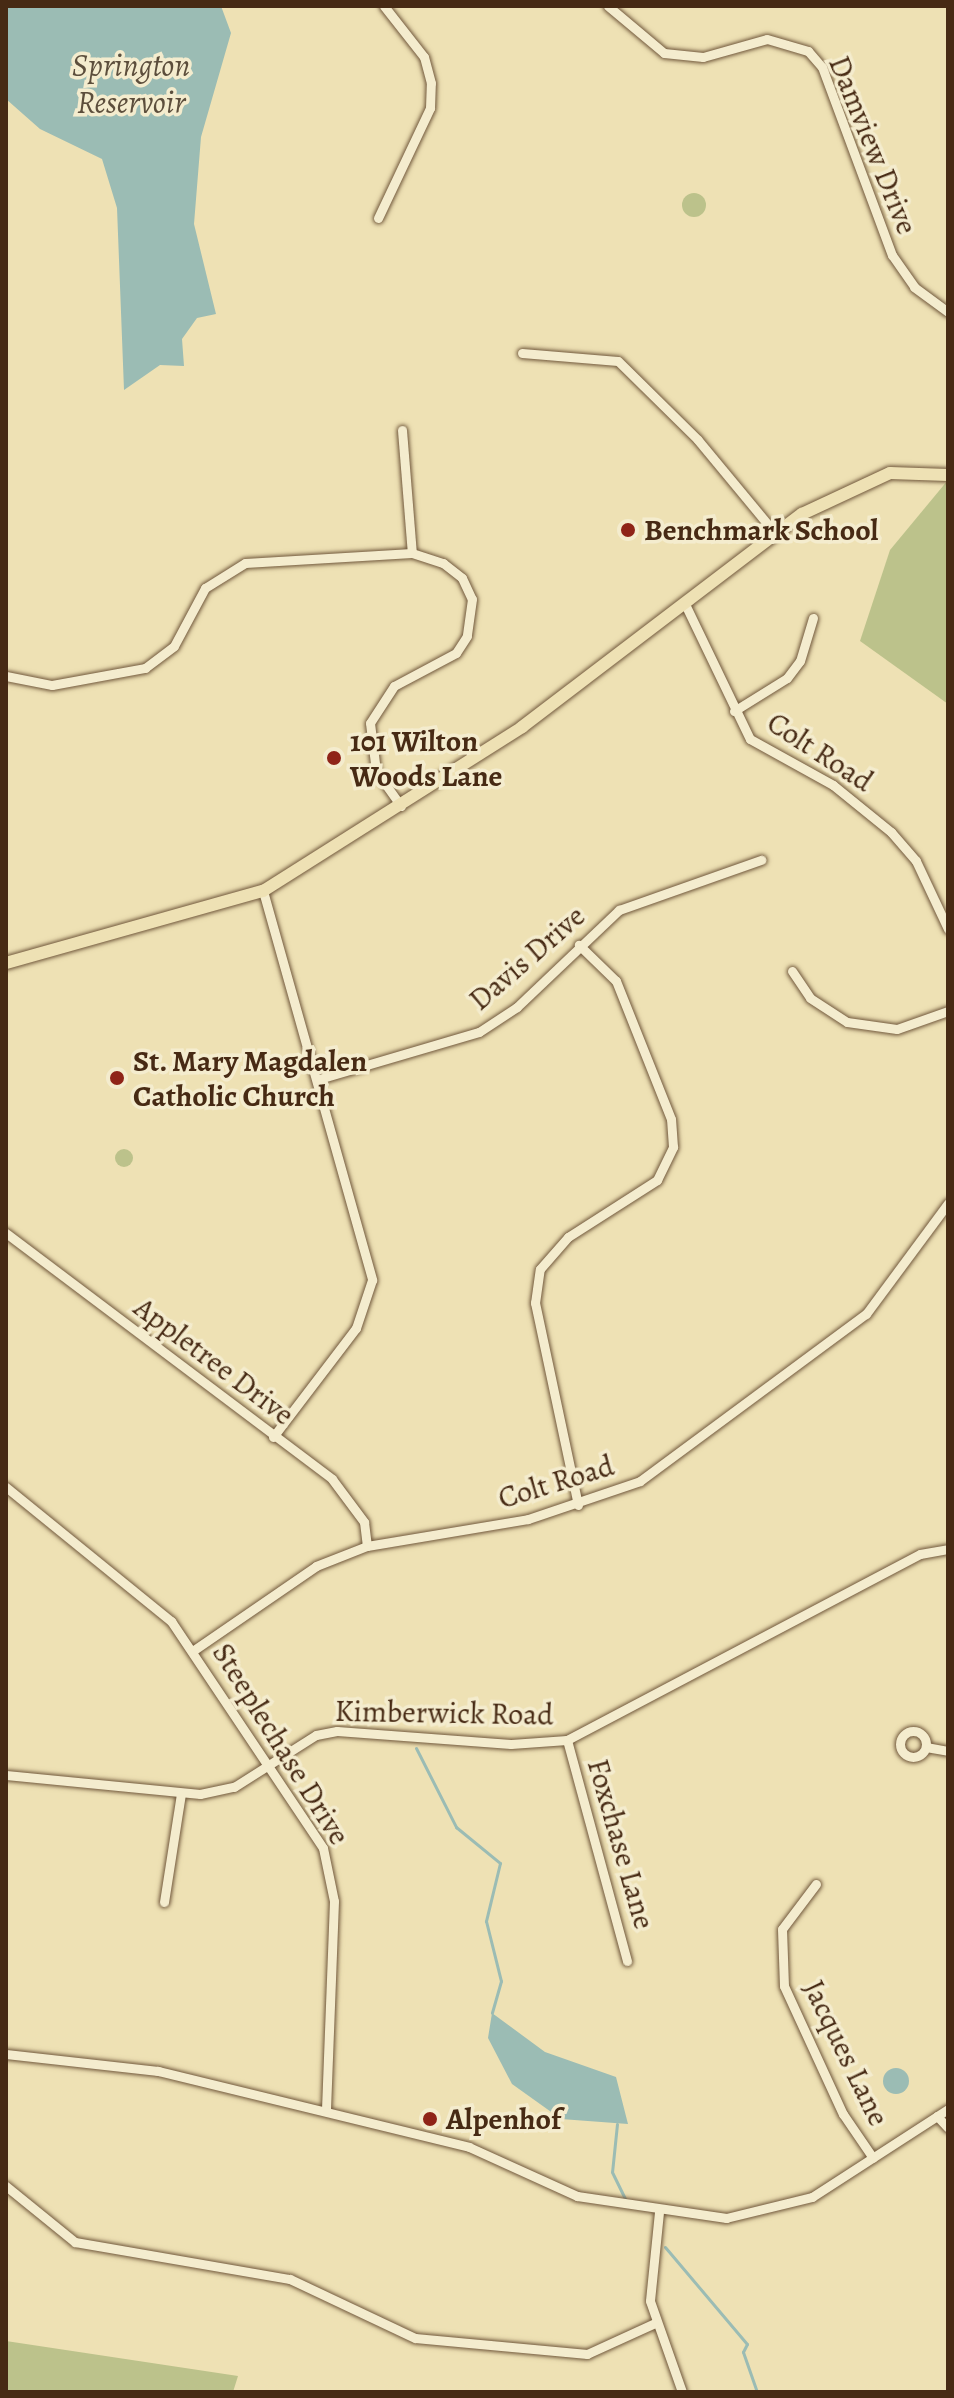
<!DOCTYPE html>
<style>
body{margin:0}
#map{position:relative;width:954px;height:2398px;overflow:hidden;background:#eee1b4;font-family:Alegreya,serif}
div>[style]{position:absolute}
.green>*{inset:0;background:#bcc28b}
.round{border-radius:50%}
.water>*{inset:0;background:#9bbcb4}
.stream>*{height:3px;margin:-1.5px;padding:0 1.5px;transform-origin:1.5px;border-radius:1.5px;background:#9bbcb4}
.roads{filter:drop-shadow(0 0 2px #71583c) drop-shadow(0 0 2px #71583c)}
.minor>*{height:9px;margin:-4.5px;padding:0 4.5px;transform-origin:4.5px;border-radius:4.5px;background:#f4ecce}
.minor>.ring{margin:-4.5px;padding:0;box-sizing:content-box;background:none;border:9px solid #f4ecce;border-radius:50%}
.major>*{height:12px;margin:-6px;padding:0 6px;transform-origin:6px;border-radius:6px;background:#eee1b4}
.dots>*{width:22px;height:22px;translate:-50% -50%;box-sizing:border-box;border:4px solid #f4ecce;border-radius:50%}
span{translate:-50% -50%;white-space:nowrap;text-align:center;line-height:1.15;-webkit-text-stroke:7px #f4ecce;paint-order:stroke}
.street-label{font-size:30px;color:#472a14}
.poi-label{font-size:30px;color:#472a14;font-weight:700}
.left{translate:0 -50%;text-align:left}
.water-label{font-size:32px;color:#5c4e3c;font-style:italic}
.frame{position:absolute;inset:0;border:8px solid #472a14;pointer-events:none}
</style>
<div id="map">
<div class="green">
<i class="round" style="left:682px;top:193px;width:24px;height:24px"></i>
<i style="clip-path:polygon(948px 480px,948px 704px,860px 641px,890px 550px)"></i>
<i class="round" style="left:115px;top:1149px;width:18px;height:18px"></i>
<i style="clip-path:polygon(6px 2341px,238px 2376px,233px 2392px,6px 2392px)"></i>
</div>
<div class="water">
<i style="clip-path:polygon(6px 6px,221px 6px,231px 33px,201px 137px,194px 224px,216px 314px,197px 318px,182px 339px,184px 366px,160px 365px,124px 390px,117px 208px,102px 159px,40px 129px,6px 99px)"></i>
<i style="clip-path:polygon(492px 2013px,545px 2052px,616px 2077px,628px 2124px,561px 2119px,512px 2084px,488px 2038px)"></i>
<i class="round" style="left:883px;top:2068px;width:26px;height:26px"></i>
</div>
<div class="stream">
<i style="left:416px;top:1748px;width:89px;rotate:63.1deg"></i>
<i style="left:456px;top:1827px;width:57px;rotate:39.3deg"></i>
<i style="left:500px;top:1863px;width:60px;rotate:103.6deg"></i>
<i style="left:486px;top:1921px;width:62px;rotate:76deg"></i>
<i style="left:501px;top:1981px;width:33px;rotate:106deg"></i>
<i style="left:617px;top:2124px;width:48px;rotate:95.9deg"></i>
<i style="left:612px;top:2172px;width:32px;rotate:64deg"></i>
<i style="left:665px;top:2247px;width:127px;rotate:49.8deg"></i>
<i style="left:747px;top:2344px;width:9px;rotate:117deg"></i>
<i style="left:743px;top:2352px;width:42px;rotate:70.7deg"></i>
</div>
<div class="roads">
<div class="minor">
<i style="left:608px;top:6px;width:73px;rotate:40deg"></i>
<i style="left:664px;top:53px;width:39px;rotate:6deg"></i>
<i style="left:703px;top:57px;width:66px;rotate:-15.7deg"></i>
<i style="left:767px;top:39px;width:43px;rotate:16.3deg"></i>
<i style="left:808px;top:51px;width:21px;rotate:49deg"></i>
<i style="left:822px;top:67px;width:201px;rotate:69.6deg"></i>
<i style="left:892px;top:255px;width:39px;rotate:55deg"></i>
<i style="left:914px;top:287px;width:42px;rotate:36.3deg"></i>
<i style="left:378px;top:218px;width:122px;rotate:-64.7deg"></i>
<i style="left:430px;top:108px;width:25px;rotate:-88deg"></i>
<i style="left:431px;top:83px;width:27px;rotate:-105deg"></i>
<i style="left:424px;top:57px;width:65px;rotate:-128.1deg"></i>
<i style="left:522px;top:353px;width:96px;rotate:4.8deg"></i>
<i style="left:618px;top:361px;width:112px;rotate:44.6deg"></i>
<i style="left:698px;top:440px;width:121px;rotate:50.4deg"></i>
<i style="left:402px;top:430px;width:123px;rotate:85.4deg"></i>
<i style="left:684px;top:602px;width:152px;rotate:64.3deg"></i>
<i style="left:750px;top:739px;width:95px;rotate:29deg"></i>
<i style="left:833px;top:785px;width:75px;rotate:39deg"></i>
<i style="left:891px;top:832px;width:38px;rotate:49deg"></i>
<i style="left:916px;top:861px;width:75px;rotate:64.8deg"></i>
<i style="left:6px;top:676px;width:47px;rotate:11.1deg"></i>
<i style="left:52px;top:685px;width:95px;rotate:-10.4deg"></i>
<i style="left:145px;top:668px;width:36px;rotate:-37deg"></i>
<i style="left:174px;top:646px;width:66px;rotate:-61.9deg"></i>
<i style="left:205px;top:588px;width:47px;rotate:-32deg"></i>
<i style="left:245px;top:563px;width:167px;rotate:-3.4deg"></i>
<i style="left:412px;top:553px;width:33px;rotate:18deg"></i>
<i style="left:443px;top:563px;width:24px;rotate:38deg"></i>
<i style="left:462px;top:578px;width:23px;rotate:65deg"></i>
<i style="left:472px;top:599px;width:37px;rotate:98deg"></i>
<i style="left:467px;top:636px;width:20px;rotate:123deg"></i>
<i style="left:456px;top:653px;width:70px;rotate:152deg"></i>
<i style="left:394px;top:686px;width:44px;rotate:123deg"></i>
<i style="left:370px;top:723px;width:48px;rotate:82.9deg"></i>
<i style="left:376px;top:771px;width:43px;rotate:54.5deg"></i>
<i style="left:734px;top:711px;width:62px;rotate:-31.9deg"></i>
<i style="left:787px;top:678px;width:21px;rotate:-53deg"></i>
<i style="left:800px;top:661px;width:45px;rotate:-73.2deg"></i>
<i style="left:263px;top:891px;width:404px;rotate:74.3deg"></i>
<i style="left:372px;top:1280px;width:51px;rotate:108.4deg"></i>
<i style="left:356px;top:1328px;width:137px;rotate:127.3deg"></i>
<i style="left:792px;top:971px;width:32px;rotate:56deg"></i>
<i style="left:810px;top:998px;width:44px;rotate:33deg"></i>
<i style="left:847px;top:1022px;width:50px;rotate:8deg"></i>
<i style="left:897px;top:1029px;width:54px;rotate:-19.4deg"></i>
<i style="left:319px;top:1079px;width:167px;rotate:-16.4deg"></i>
<i style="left:479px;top:1032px;width:45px;rotate:-33.3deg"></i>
<i style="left:517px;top:1007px;width:141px;rotate:-43.6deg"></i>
<i style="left:619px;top:910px;width:151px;rotate:-19.4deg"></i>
<i style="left:6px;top:1233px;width:408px;rotate:37deg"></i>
<i style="left:332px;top:1479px;width:54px;rotate:53.3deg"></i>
<i style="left:364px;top:1522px;width:24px;rotate:83deg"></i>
<i style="left:6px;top:1487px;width:213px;rotate:39.1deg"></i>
<i style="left:171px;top:1621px;width:273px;rotate:56.2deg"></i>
<i style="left:323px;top:1848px;width:54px;rotate:78.3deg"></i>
<i style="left:334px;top:1901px;width:210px;rotate:92.2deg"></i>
<i style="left:578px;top:1505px;width:207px;rotate:-102deg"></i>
<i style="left:535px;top:1303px;width:34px;rotate:-82deg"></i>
<i style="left:540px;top:1269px;width:43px;rotate:-48.8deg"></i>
<i style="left:568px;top:1237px;width:106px;rotate:-32.6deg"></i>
<i style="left:657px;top:1180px;width:37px;rotate:-64deg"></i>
<i style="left:673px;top:1147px;width:28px;rotate:-94deg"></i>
<i style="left:671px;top:1119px;width:149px;rotate:-111.7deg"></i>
<i style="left:616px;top:981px;width:52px;rotate:-135.8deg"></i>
<i style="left:194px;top:1650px;width:148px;rotate:-34.5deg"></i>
<i style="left:316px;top:1566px;width:55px;rotate:-21.4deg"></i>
<i style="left:367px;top:1546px;width:163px;rotate:-9.5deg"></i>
<i style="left:528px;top:1519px;width:118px;rotate:-18.7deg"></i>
<i style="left:640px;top:1481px;width:281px;rotate:-36.5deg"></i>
<i style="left:866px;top:1314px;width:138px;rotate:-53.5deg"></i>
<i class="ring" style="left:900px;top:1731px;width:17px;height:17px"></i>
<i style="left:567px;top:1740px;width:229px;rotate:74.8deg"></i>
<i style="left:926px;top:1747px;width:22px;rotate:10deg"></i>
<i style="left:6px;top:1775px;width:195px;rotate:5.6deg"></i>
<i style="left:200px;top:1794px;width:35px;rotate:-12deg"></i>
<i style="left:234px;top:1787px;width:97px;rotate:-32.4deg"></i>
<i style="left:316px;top:1735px;width:21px;rotate:-11deg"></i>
<i style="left:337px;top:1731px;width:174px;rotate:4.3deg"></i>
<i style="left:511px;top:1744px;width:56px;rotate:-4.1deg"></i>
<i style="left:567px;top:1740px;width:399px;rotate:-27.8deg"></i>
<i style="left:920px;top:1554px;width:28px;rotate:-10deg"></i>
<i style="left:816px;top:1884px;width:56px;rotate:127.1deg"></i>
<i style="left:782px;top:1929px;width:57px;rotate:88deg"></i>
<i style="left:784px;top:1986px;width:141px;rotate:65.3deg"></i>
<i style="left:843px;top:2114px;width:53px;rotate:55.7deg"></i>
<i style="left:164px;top:1902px;width:109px;rotate:-81.1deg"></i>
<i style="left:6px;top:2054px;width:153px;rotate:6.4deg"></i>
<i style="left:158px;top:2071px;width:320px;rotate:13.7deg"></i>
<i style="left:469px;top:2147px;width:119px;rotate:24.4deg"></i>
<i style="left:577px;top:2196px;width:151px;rotate:8.4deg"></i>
<i style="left:726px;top:2218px;width:89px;rotate:-13.7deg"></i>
<i style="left:812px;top:2197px;width:162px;rotate:-32.9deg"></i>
<i style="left:937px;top:2116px;width:16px;rotate:47deg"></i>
<i style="left:6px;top:2186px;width:89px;rotate:39.1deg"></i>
<i style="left:75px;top:2242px;width:218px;rotate:9.8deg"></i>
<i style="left:290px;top:2279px;width:138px;rotate:25.3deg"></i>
<i style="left:415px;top:2338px;width:173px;rotate:5.3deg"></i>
<i style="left:587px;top:2354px;width:75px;rotate:-24.5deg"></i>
<i style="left:659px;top:2212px;width:89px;rotate:95.8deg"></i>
<i style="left:650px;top:2301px;width:96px;rotate:70.6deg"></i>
</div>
<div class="major">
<i style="left:6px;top:963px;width:267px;rotate:-15.7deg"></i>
<i style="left:263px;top:891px;width:307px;rotate:-32.3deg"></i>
<i style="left:522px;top:727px;width:352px;rotate:-37.3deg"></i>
<i style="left:802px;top:514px;width:97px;rotate:-25deg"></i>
<i style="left:890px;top:473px;width:58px;rotate:2deg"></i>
</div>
</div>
<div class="dots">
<i style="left:628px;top:530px;background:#8f2418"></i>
<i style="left:334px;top:758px;background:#8f2418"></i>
<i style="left:117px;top:1078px;background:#8f2418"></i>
<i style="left:430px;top:2119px;background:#8f2418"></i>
</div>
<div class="street-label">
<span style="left:873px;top:145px;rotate:68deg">Damview Drive</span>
<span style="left:820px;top:752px;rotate:33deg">Colt Road</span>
<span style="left:527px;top:958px;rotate:-41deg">Davis Drive</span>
<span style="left:214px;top:1361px;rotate:37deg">Appletree Drive</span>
<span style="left:556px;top:1482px;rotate:-17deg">Colt Road</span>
<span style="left:444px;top:1713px;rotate:1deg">Kimberwick Road</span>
<span style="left:281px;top:1744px;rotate:58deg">Steeplechase Drive</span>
<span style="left:621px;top:1844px;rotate:74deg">Foxchase Lane</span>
<span style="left:846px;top:2053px;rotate:64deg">Jacques Lane</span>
</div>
<div class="poi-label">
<span class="left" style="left:644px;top:530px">Benchmark School</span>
<span class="left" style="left:350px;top:758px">101 Wilton<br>Woods Lane</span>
<span class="left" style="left:133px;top:1078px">St. Mary Magdalen<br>Catholic Church</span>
<span class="left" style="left:446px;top:2119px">Alpenhof</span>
</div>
<div class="water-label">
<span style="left:131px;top:84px">Springton<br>Reservoir</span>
</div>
<div class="frame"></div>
</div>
